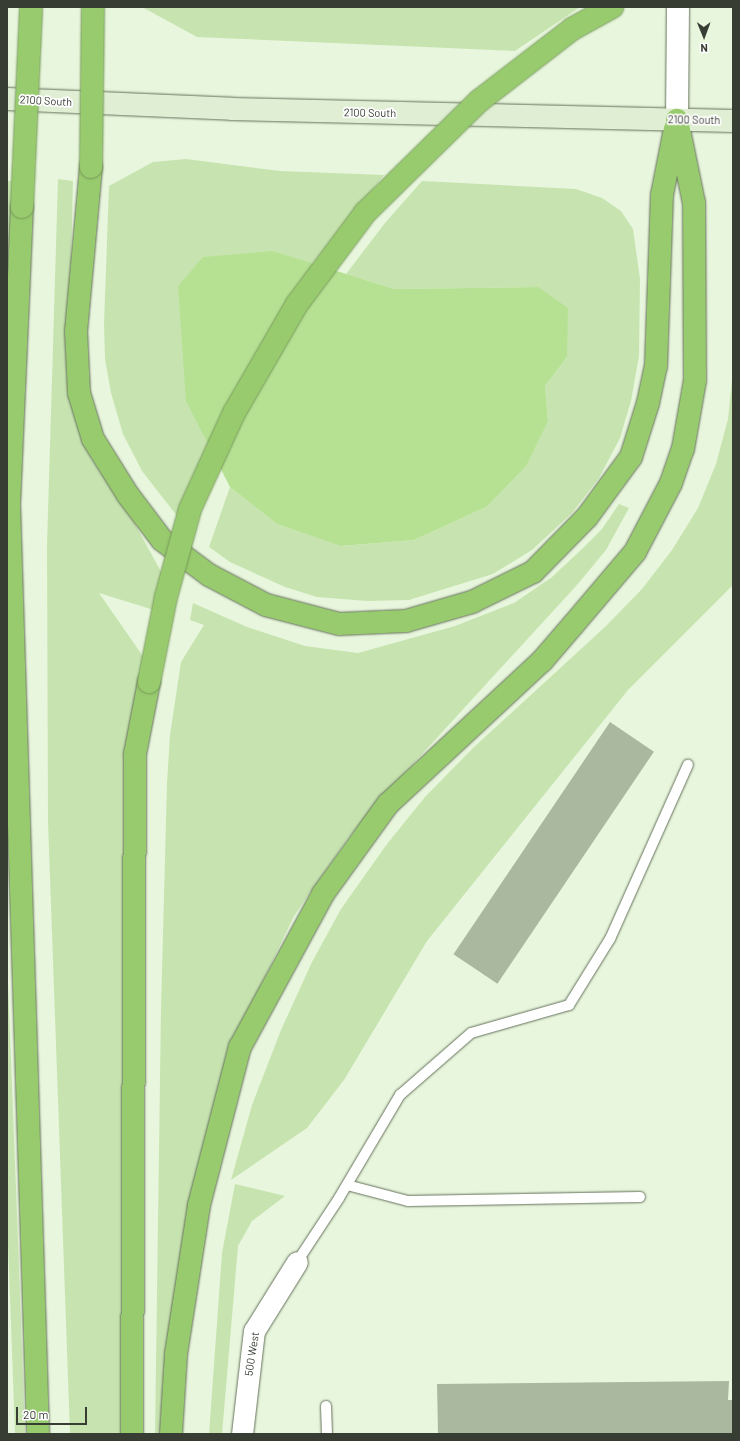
<!DOCTYPE html>
<style>
body{margin:0}
#map{position:relative;width:740px;height:1441px;overflow:hidden;background:#e8f6dd;font-family:Barlow,sans-serif}
div>[style]{position:absolute}
.green>*{inset:0;background:#c7e4b0}
.water>*{inset:0;background:#b6e193}
.building>*{inset:0;background:#aab8a0;transform-origin:0 0}
.roads{filter:drop-shadow(0 0 1px #65715b) drop-shadow(0 0 1px #65715b)}
.service>*{height:10px;margin:-5px;padding:0 5px;transform-origin:5px;border-radius:5px;background:#fff}
.minor>*{height:21px;margin:-10.5px;padding:0 10.5px;transform-origin:10.5px;border-radius:10.5px;background:#fff}
.tertiary>*{height:22px;margin:-11px;padding:0 11px;transform-origin:11px;border-radius:11px;background:#fff}
.secondary>*{height:22px;margin:-11px;padding:0 11px;transform-origin:11px;border-radius:11px;background:#e0efd4}
.motorway>*{height:22px;margin:-11px;padding:0 11px;transform-origin:11px;border-radius:11px;background:#98ca6e}
.bridges{filter:drop-shadow(0 0 1px #769959) drop-shadow(0 0 1px #769959)}
.motorway-bridge>*{height:22px;margin:-11px;padding:0 11px;transform-origin:11px;border-radius:11px;background:#98ca6e}
span{translate:-50% -50%;white-space:nowrap;text-align:center;line-height:1.15;-webkit-text-stroke:3.5px #fff;paint-order:stroke}
.street-label{font-size:11px;color:#373d33}
.frame{position:absolute;inset:0;border:8px solid #373d33;pointer-events:none}
.north{position:absolute;left:684px;top:16px;width:40px;height:40px;-webkit-text-stroke:3px #fff;paint-order:stroke;rotate:179deg;font-size:11px;font-weight:700;line-height:16px;text-align:center;color:#373d33}
.north::after{content:'';display:block;margin:auto;width:14px;height:18px;background:#373d33;clip-path:polygon(50% 0,100% 100%,50% 72%,0 100%)}
.scale{position:absolute;left:16px;top:1407px;width:71px;height:18px;box-sizing:border-box;border:2px solid #373d33;border-top:0;padding-left:5px;font-size:12px;line-height:14px;white-space:nowrap;color:#373d33;-webkit-text-stroke:3px #fff;paint-order:stroke}
</style>
<div id="map">
<div class="green">
<i style="clip-path:polygon(142px 7px,580px 7px,515px 51px,197px 37px)"></i>
<i style="clip-path:polygon(186px 159px,280px 171px,384px 175px,312px 264px,273px 251px,210px 448px,181px 521px,142px 471px,123px 434px,111px 393px,105px 359px,104px 324px,109px 186px,153px 162px)"></i>
<i style="clip-path:polygon(58px 179px,73px 181px,70px 302px,78px 402px,91px 458px,130px 515px,165px 579px,157px 611px,99px 593px,147px 662px,126px 1434px,70px 1434px,48px 822px,47px 545px)"></i>
<i style="clip-path:polygon(7px 181px,13px 181px,7px 290px)"></i>
<i style="clip-path:polygon(422px 181px,576px 189px,602px 198px,621px 211px,633px 229px,640px 279px,639px 356px,631px 401px,620px 438px,599px 478px,572px 513px,532px 550px,493px 574px,409px 600px,367px 601px,317px 597px,285px 587px,230px 562px,209px 547px,230px 487px,277px 524px,342px 546px,414px 540px,486px 507px,548px 421px,545px 386px,567px 357px,538px 287px,394px 289px,346px 274px,385px 223px)"></i>
<i style="clip-path:polygon(733px 371px,733px 585px,628px 690px,427px 941px,344px 1080px,307px 1128px,231px 1180px,252px 1105px,281px 1030px,312px 962px,341px 909px,387px 844px,425px 797px,473px 748px,606px 626px,642px 589px,672px 550px,698px 508px,716px 464px,728px 419px)"></i>
<i style="clip-path:polygon(619px 504px,629px 508px,606px 550px,577px 585px,379px 801px,347px 839px,294px 916px,253px 1001px,226px 1078px,173px 1434px,155px 1434px,161px 1008px,167px 783px,170px 735px,181px 662px,204px 625px,190px 620px,193px 603px,247px 627px,305px 646px,358px 653px,455px 626px,514px 603px,552px 577px,583px 548px,602px 529px)"></i>
<i style="clip-path:polygon(7px 957px,18px 1240px,25px 1434px,15px 1434px,7px 1216px)"></i>
<i style="clip-path:polygon(235px 1184px,285px 1196px,252px 1221px,238px 1246px,222px 1434px,209px 1434px,222px 1253px)"></i>
</div>
<div class="water">
<i style="clip-path:polygon(273px 251px,394px 289px,538px 287px,568px 308px,567px 357px,545px 386px,548px 421px,526px 466px,486px 507px,414px 540px,341px 546px,277px 524px,230px 487px,186px 401px,178px 286px,203px 257px)"></i>
</div>
<div class="building">
<i style="left:610px;top:722px;width:53px;height:280px;rotate:34deg"></i>
<i style="clip-path:polygon(729px 1381px,728px 1400px,733px 1400px,733px 1434px,438px 1434px,437px 1384px)"></i>
</div>
<div class="roads">
<div class="service">
<i style="left:347px;top:1185px;width:63px;rotate:14.7deg"></i>
<i style="left:408px;top:1201px;width:232px;rotate:-1deg"></i>
<i style="left:297px;top:1262px;width:77px;rotate:-56.7deg"></i>
<i style="left:339px;top:1198px;width:120px;rotate:-59.4deg"></i>
<i style="left:400px;top:1095px;width:94px;rotate:-41.1deg"></i>
<i style="left:471px;top:1033px;width:102px;rotate:-15.9deg"></i>
<i style="left:569px;top:1005px;width:78px;rotate:-58.2deg"></i>
<i style="left:610px;top:939px;width:191px;rotate:-65.9deg"></i>
<i style="left:326px;top:1406px;width:28px;rotate:88deg"></i>
</div>
<div class="minor">
<i style="left:242px;top:1434px;width:104px;rotate:-83.4deg"></i>
<i style="left:254px;top:1331px;width:81px;rotate:-58.1deg"></i>
</div>
<div class="tertiary">
<i style="left:677px;top:120px;width:113px;rotate:-89.5deg"></i>
</div>
<div class="secondary">
<i style="left:7px;top:99px;width:225px;rotate:2.5deg"></i>
<i style="left:232px;top:109px;width:501px;rotate:1.37deg"></i>
</div>
<div class="motorway">
<i style="left:91px;top:167px;width:165px;rotate:95.2deg"></i>
<i style="left:76px;top:331px;width:62px;rotate:87.2deg"></i>
<i style="left:79px;top:393px;width:48px;rotate:73.1deg"></i>
<i style="left:93px;top:439px;width:66px;rotate:58deg"></i>
<i style="left:128px;top:495px;width:56px;rotate:52.9deg"></i>
<i style="left:162px;top:540px;width:59px;rotate:36.7deg"></i>
<i style="left:209px;top:575px;width:64px;rotate:27.8deg"></i>
<i style="left:266px;top:605px;width:75px;rotate:14.6deg"></i>
<i style="left:339px;top:624px;width:67px;rotate:-2.6deg"></i>
<i style="left:406px;top:621px;width:69px;rotate:-16.1deg"></i>
<i style="left:472px;top:602px;width:68px;rotate:-26.2deg"></i>
<i style="left:533px;top:572px;width:77px;rotate:-45.5deg"></i>
<i style="left:587px;top:517px;width:74px;rotate:-53.7deg"></i>
<i style="left:631px;top:457px;width:57px;rotate:-72.5deg"></i>
<i style="left:648px;top:403px;width:38px;rotate:-78deg"></i>
<i style="left:656px;top:366px;width:171px;rotate:-88deg"></i>
<i style="left:662px;top:195px;width:67px;rotate:-78.9deg"></i>
<i style="left:22px;top:207px;width:297px;rotate:92.5deg"></i>
<i style="left:9px;top:504px;width:930px;rotate:88.21deg"></i>
<i style="left:132px;top:1434px;width:680px;rotate:-89.75deg"></i>
<i style="left:135px;top:754px;width:73px;rotate:-79deg"></i>
<i style="left:171px;top:1434px;width:80px;rotate:-86.4deg"></i>
<i style="left:176px;top:1354px;width:151px;rotate:-81.2deg"></i>
<i style="left:199px;top:1205px;width:163px;rotate:-75.5deg"></i>
<i style="left:240px;top:1047px;width:174px;rotate:-61.5deg"></i>
<i style="left:323px;top:894px;width:111px;rotate:-54.2deg"></i>
<i style="left:388px;top:804px;width:210px;rotate:-42.9deg"></i>
<i style="left:542px;top:661px;width:48px;rotate:-49.3deg"></i>
<i style="left:573px;top:625px;width:96px;rotate:-49.7deg"></i>
<i style="left:635px;top:552px;width:78px;rotate:-62.4deg"></i>
<i style="left:671px;top:483px;width:36px;rotate:-71deg"></i>
<i style="left:683px;top:449px;width:70px;rotate:-80.1deg"></i>
<i style="left:695px;top:380px;width:177px;rotate:-90.3deg"></i>
<i style="left:694px;top:203px;width:85px;rotate:-101.6deg"></i>
</div>
</div>
<div class="bridges">
<div class="motorway-bridge">
<i style="left:91px;top:167px;width:158px;rotate:-89.3deg"></i>
<i style="left:22px;top:207px;width:200px;rotate:-87.4deg"></i>
<i style="left:149px;top:682px;width:87px;rotate:-78.7deg"></i>
<i style="left:166px;top:597px;width:91px;rotate:-74.7deg"></i>
<i style="left:190px;top:509px;width:106px;rotate:-65.4deg"></i>
<i style="left:234px;top:413px;width:126px;rotate:-60deg"></i>
<i style="left:297px;top:304px;width:114px;rotate:-53.2deg"></i>
<i style="left:365px;top:213px;width:160px;rotate:-44.5deg"></i>
<i style="left:479px;top:101px;width:118px;rotate:-37.7deg"></i>
<i style="left:572px;top:29px;width:46px;rotate:-28.8deg"></i>
</div>
</div>
<div class="street-label">
<span style="left:46px;top:101px;rotate:3deg">2100 South</span>
<span style="left:370px;top:113px;rotate:1deg">2100 South</span>
<span style="left:694px;top:120px;rotate:1deg">2100 South</span>
<span style="left:252px;top:1354px;rotate:-81deg">500 West</span>
</div>
<div class="frame"></div>
<div class="north">N</div>
<div class="scale">20 m</div>
</div>
